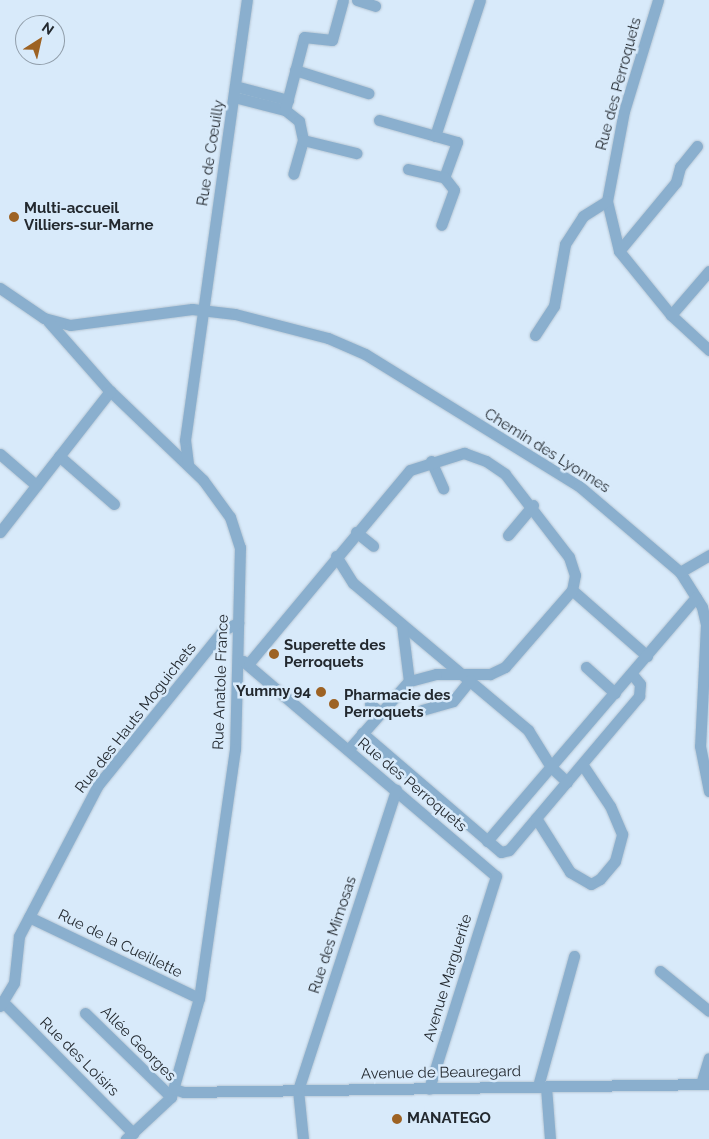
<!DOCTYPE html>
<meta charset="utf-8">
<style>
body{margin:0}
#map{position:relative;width:709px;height:1139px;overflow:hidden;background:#d8eafa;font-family:Raleway,sans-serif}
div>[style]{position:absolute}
.roads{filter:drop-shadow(0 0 1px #b7c7d5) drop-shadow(0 0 1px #b7c7d5)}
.minor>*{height:11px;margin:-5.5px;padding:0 5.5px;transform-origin:5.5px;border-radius:5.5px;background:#8aafce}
.dots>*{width:14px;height:14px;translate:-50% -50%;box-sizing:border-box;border:2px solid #d8eafa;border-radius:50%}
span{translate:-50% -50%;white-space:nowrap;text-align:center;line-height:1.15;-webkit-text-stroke:5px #d8eafa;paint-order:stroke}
.street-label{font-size:15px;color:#23292f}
.poi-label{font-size:15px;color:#23292f;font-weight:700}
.left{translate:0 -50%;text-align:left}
.right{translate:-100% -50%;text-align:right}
.north{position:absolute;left:15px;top:15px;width:50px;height:50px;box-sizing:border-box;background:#d8eafa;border:1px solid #909da9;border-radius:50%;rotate:35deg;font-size:14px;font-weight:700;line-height:20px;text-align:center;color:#23292f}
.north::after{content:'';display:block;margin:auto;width:18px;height:22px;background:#9d6223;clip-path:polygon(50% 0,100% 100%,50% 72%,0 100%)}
</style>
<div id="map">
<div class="roads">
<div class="minor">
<i style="left:357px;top:0;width:19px;rotate:18deg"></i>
<i style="left:658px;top:0;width:116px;rotate:107deg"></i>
<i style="left:624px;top:111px;width:92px;rotate:100.7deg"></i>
<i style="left:607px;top:201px;width:51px;rotate:76.5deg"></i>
<i style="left:619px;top:251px;width:82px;rotate:50.9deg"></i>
<i style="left:671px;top:315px;width:52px;rotate:42.6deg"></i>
<i style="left:295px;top:70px;width:77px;rotate:17.5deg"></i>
<i style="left:235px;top:86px;width:55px;rotate:14.8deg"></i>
<i style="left:234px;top:97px;width:53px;rotate:14.3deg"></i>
<i style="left:285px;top:110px;width:18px;rotate:38deg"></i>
<i style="left:299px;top:121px;width:19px;rotate:78deg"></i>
<i style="left:303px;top:140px;width:35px;rotate:106deg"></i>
<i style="left:285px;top:110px;width:75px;rotate:-75.4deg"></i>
<i style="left:304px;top:37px;width:28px;rotate:6deg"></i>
<i style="left:332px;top:40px;width:41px;rotate:-74.6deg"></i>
<i style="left:379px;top:120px;width:81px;rotate:15.8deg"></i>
<i style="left:457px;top:142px;width:37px;rotate:110deg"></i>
<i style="left:435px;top:136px;width:143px;rotate:-71.7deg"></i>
<i style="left:303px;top:140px;width:55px;rotate:13.8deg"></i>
<i style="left:408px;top:169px;width:37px;rotate:13deg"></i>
<i style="left:444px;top:177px;width:16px;rotate:52deg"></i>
<i style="left:454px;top:190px;width:37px;rotate:110deg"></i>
<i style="left:619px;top:251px;width:89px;rotate:-50.4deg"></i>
<i style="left:676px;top:182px;width:16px;rotate:-75deg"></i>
<i style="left:680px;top:167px;width:27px;rotate:-51deg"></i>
<i style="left:0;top:288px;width:53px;rotate:34.3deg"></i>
<i style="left:44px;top:318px;width:27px;rotate:15deg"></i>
<i style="left:70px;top:325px;width:123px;rotate:-7.5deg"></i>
<i style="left:192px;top:309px;width:43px;rotate:6.6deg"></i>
<i style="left:235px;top:314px;width:96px;rotate:14.5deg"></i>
<i style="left:328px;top:338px;width:40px;rotate:23.4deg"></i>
<i style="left:365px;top:354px;width:251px;rotate:31.7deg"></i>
<i style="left:579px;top:486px;width:133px;rotate:40.4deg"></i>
<i style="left:680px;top:572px;width:41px;rotate:57.8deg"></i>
<i style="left:702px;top:607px;width:18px;rotate:77deg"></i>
<i style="left:706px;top:625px;width:121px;rotate:92.8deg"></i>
<i style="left:700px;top:746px;width:46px;rotate:78.7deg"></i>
<i style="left:671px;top:315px;width:58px;rotate:-49.2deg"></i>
<i style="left:48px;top:321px;width:89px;rotate:48.6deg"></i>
<i style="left:107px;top:388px;width:133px;rotate:43.8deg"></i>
<i style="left:203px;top:480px;width:46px;rotate:53.9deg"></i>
<i style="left:230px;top:517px;width:32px;rotate:72deg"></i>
<i style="left:240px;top:547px;width:202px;rotate:91.4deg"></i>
<i style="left:235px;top:749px;width:252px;rotate:98.2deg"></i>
<i style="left:199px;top:998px;width:103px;rotate:105.8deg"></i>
<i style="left:171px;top:1097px;width:62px;rotate:137deg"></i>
<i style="left:535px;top:335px;width:35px;rotate:-57deg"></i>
<i style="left:554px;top:306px;width:63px;rotate:-79.9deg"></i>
<i style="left:565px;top:244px;width:33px;rotate:-57deg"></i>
<i style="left:583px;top:216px;width:28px;rotate:-32deg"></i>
<i style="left:0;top:454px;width:48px;rotate:40.7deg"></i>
<i style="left:59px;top:456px;width:73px;rotate:41.1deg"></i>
<i style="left:431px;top:461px;width:30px;rotate:66deg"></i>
<i style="left:188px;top:464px;width:24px;rotate:-97deg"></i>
<i style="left:185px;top:440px;width:444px;rotate:-82deg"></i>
<i style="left:0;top:532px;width:179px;rotate:-52deg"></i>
<i style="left:356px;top:532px;width:22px;rotate:39deg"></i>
<i style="left:508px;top:535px;width:39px;rotate:-50deg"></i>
<i style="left:336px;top:556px;width:32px;rotate:58deg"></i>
<i style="left:353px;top:583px;width:229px;rotate:40deg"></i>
<i style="left:528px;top:730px;width:44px;rotate:58.1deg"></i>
<i style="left:551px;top:767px;width:22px;rotate:43deg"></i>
<i style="left:680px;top:572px;width:34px;rotate:-30deg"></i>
<i style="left:572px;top:590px;width:100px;rotate:41.3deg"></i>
<i style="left:402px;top:625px;width:56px;rotate:82.9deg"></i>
<i style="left:243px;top:661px;width:332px;rotate:40.4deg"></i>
<i style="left:496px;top:876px;width:223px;rotate:107.5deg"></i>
<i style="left:249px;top:663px;width:251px;rotate:-50.2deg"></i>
<i style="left:410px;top:470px;width:57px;rotate:-17.5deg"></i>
<i style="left:464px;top:453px;width:23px;rotate:20deg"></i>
<i style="left:486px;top:461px;width:23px;rotate:34deg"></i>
<i style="left:505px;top:474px;width:105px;rotate:52.4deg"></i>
<i style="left:569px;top:557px;width:19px;rotate:72deg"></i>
<i style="left:575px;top:575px;width:15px;rotate:101deg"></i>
<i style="left:572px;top:590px;width:102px;rotate:131deg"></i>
<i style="left:505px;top:667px;width:17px;rotate:155deg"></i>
<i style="left:490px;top:674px;width:54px;rotate:180deg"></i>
<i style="left:436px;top:674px;width:28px;rotate:165deg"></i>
<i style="left:409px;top:681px;width:92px;rotate:131.5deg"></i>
<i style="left:586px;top:667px;width:39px;rotate:42deg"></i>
<i style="left:370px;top:704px;width:14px;rotate:39deg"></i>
<i style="left:422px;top:710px;width:32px;rotate:-16deg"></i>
<i style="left:453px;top:701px;width:27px;rotate:-51deg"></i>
<i style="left:362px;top:733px;width:183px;rotate:40.6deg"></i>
<i style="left:501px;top:852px;width:8px;rotate:-14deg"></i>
<i style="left:509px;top:850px;width:202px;rotate:-49.8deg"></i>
<i style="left:639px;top:696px;width:12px;rotate:-85deg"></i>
<i style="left:640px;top:684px;width:13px;rotate:-129deg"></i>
<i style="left:536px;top:818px;width:64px;rotate:57.8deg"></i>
<i style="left:570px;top:872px;width:24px;rotate:30deg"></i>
<i style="left:591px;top:884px;width:10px;rotate:-29deg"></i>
<i style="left:600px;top:879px;width:23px;rotate:-50deg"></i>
<i style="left:615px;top:861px;width:28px;rotate:-75deg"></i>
<i style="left:622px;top:834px;width:30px;rotate:-113deg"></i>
<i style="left:610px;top:806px;width:50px;rotate:-123.7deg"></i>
<i style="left:487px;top:841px;width:321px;rotate:-49.4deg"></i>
<i style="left:29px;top:917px;width:188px;rotate:25.5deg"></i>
<i style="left:660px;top:971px;width:63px;rotate:39.2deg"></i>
<i style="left:3px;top:1002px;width:185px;rotate:45.2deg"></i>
<i style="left:0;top:1006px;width:27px;rotate:-59deg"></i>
<i style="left:14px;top:983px;width:47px;rotate:-83.9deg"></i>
<i style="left:19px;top:936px;width:170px;rotate:-62.4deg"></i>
<i style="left:98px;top:785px;width:199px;rotate:-51.1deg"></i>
<i style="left:223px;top:630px;width:17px;rotate:-25deg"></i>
<i style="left:85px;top:1013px;width:120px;rotate:44.3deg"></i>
<i style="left:701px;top:1084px;width:27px;rotate:-73deg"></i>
<i style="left:538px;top:1086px;width:135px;rotate:-74.5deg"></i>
<i style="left:546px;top:1087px;width:52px;rotate:85.6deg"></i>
<i style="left:174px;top:1089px;width:10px;rotate:17deg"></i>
<i style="left:184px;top:1092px;width:525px;rotate:-0.87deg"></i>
<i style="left:303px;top:1139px;width:49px;rotate:-95.8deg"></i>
<i style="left:298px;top:1090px;width:316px;rotate:-71.9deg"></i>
</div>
</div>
<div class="dots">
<i style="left:14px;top:217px;background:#9d6223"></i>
<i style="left:274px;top:654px;background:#9d6223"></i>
<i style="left:321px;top:692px;background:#9d6223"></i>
<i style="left:334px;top:704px;background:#9d6223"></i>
<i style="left:397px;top:1119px;background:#9d6223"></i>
</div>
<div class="street-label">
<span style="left:619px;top:84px;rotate:-75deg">Rue des Perroquets</span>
<span style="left:211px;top:153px;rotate:-81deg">Rue de Cœuilly</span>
<span style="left:547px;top:451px;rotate:32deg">Chemin des Lyonnes</span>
<span style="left:221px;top:682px;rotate:-88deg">Rue Anatole France</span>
<span style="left:136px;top:718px;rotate:-52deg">Rue des Hauts Moguichets</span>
<span style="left:412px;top:785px;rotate:40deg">Rue des Perroquets</span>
<span style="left:333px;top:935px;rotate:-72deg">Rue des Mimosas</span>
<span style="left:120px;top:944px;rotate:26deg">Rue de la Cueillette</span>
<span style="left:448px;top:978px;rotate:-73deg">Avenue Marguerite</span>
<span style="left:138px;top:1044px;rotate:45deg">Allée Georges</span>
<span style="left:79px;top:1057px;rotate:45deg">Rue des Loisirs</span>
<span style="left:441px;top:1073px;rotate:-1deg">Avenue de Beauregard</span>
</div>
<div class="poi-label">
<span class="left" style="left:24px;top:217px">Multi-accueil<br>Villiers-sur-Marne</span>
<span class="left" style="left:284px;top:654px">Superette des<br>Perroquets</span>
<span class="right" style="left:311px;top:692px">Yummy 94</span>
<span class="left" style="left:344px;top:704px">Pharmacie des<br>Perroquets</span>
<span class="left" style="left:407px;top:1119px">MANATEGO</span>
</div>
<div class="north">N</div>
</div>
